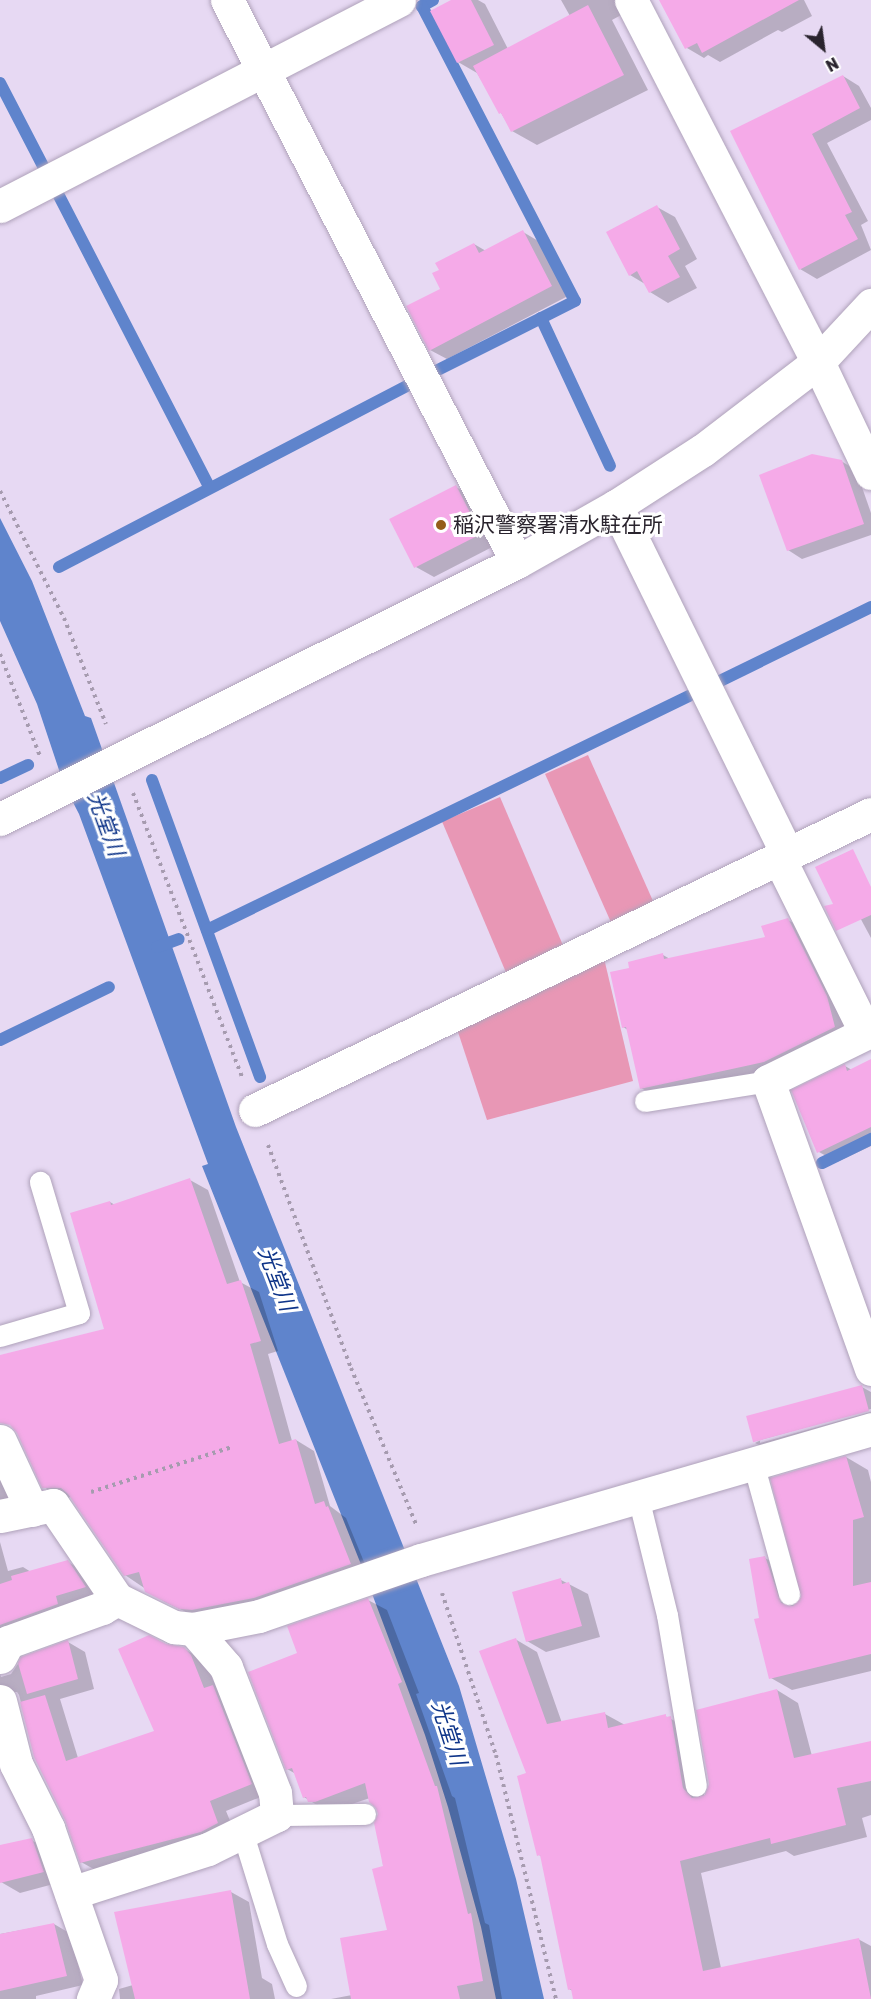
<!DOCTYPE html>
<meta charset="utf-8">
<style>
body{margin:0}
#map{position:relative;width:871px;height:1999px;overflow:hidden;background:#e7d9f3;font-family:Rubik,"Noto Sans JP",sans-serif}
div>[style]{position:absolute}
.green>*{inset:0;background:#e897b5;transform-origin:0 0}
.water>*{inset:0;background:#5f84cc}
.shadow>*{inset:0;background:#0003}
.stream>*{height:12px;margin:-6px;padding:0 6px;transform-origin:6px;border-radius:6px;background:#5f84cc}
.building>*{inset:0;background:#f5aae8;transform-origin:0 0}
.path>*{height:4px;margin-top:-2px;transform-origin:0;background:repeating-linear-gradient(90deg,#a69baf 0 3px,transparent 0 7.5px)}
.roads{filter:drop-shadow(0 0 2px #afa2ba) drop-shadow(0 0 2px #afa2ba)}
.service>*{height:21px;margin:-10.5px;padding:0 10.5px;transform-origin:10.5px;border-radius:10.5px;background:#fff}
.minor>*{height:33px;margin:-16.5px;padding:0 16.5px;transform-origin:16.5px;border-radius:16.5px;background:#fff}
.tertiary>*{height:33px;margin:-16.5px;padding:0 16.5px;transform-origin:16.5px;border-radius:16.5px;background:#fff}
.dots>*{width:16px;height:16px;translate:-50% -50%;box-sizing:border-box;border:3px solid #fff;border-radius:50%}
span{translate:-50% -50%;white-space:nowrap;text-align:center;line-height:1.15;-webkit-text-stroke:6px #fff;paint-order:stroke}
.poi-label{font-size:21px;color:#2a242e}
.left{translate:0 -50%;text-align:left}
.water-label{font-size:22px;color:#0f3589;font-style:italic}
.north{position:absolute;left:793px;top:18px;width:60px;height:60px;-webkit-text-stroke:4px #fff;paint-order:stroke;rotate:151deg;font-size:16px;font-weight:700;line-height:24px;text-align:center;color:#2a242e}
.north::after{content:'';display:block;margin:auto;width:21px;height:27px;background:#2a242e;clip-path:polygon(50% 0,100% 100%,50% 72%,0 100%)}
</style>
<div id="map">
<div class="green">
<i style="left:588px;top:755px;width:167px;height:47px;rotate:66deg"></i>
<i style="left:500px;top:797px;width:166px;height:63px;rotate:67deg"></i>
<i style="clip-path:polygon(603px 954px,633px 1081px,487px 1120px,456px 1026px)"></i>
</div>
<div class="water">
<i style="clip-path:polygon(0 518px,32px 581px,85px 716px,91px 718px,236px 1127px,459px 1686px,516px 1879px,544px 1999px,496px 1999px,481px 1927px,448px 1807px,425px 1735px,362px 1567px,202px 1166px,208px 1164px,79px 814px,64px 785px,37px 704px,0 621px)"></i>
</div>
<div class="shadow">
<i style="clip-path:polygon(454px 0,478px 0,485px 4px,508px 49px,570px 16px,561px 0,616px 0,623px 14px,612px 20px,648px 90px,537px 145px,512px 131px,477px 73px,458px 62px)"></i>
<i style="clip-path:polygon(661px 0,804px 0,812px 16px,782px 32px,778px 30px,720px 62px,708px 55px,704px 58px,687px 48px)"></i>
<i style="clip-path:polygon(843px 76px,859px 86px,871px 108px,871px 120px,827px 143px,868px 221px,861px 225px,871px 250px,817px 279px,800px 269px,732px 132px)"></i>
<i style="clip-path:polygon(657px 207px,675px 217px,697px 259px,685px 266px,697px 288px,668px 303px,650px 292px,645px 284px,630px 275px)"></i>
<i style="clip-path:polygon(523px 232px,540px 242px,568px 296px,447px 359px,430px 350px,442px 289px,474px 244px,486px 251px)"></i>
<i style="clip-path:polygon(841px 461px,856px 470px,871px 513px,871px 535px,802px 559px,788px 550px)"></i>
<i style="clip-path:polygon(456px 487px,474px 497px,498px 544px,434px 577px,416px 567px)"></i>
<i style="clip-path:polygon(871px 904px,871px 938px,857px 912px)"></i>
<i style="clip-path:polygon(788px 920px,806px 930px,852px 1037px,782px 1072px,659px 1098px,641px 1088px,628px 1030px,623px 1027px,631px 970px,663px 955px,670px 959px,767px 938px)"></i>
<i style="clip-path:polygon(871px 1061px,871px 1146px,837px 1162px,819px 1152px,845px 1066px,852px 1070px)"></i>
<i style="clip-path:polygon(190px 1180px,208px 1190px,240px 1282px,259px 1292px,278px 1351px,268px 1354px,292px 1441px,296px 1440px,314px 1451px,330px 1506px,346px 1518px,369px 1574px,199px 1618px,165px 1602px,125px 1575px,72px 1497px,62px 1498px,44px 1487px,106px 1330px,110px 1202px,115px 1205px)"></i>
<i style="clip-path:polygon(862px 1387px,871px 1392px,871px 1409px,760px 1440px,760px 1443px,871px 1412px,871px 1417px,765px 1448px,755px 1443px)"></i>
<i style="clip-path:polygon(0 1455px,21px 1506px,0 1514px)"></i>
<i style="clip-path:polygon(846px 1457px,868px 1470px,871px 1482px,871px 1671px,792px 1690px,771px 1678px,761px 1619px,765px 1558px,787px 1570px,797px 1603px,803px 1597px)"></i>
<i style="clip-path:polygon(0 1542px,8px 1571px,23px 1567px,31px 1572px,68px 1562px,85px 1572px,102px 1597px,0 1663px)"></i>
<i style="clip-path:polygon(561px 1580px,588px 1594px,600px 1637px,546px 1652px,527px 1641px)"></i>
<i style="clip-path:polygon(368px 1600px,387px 1610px,419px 1693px,416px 1694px,452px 1796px,455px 1798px,485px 1923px,489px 1925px,502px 1999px,331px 1999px,352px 1995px,388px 1931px,379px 1813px,370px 1798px,328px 1812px,304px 1797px,296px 1774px,287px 1769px,299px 1654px)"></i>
<i style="clip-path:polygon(515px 1639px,537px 1652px,562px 1723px,605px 1714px,625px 1725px,665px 1716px,693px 1730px,704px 1796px,777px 1690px,798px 1703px,812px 1756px,871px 1742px,871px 1815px,862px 1818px,867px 1837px,794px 1856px,786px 1851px,701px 1873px,721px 1968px,858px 1939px,871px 1946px,871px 1999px,574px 1999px,573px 1991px,569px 1989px,542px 1857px,539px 1855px)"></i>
<i style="clip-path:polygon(68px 1642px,85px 1652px,94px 1689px,60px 1699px,78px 1758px,156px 1732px,166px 1645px,183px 1648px,201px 1659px,207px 1666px,217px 1689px,230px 1696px,268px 1794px,226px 1811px,235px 1833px,99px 1872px,81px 1862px,66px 1819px,35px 1757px,19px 1695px,17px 1692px,13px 1692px,0 1704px,0 1674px,1px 1677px,11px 1674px,22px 1658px)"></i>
<i style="clip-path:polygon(31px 1840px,50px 1850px,61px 1882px,20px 1893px,1px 1882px,0 1847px)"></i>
<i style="clip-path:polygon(231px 1892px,249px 1902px,262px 1978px,272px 1984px,275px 1999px,120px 1999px,119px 1989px,133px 1985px)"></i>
<i style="clip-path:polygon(54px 1924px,71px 1934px,83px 1985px,36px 1996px,36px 1999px,0 1999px,0 1934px)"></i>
</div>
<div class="stream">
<i style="left:433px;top:0;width:13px;rotate:151deg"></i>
<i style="left:422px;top:6px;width:332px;rotate:62.6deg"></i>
<i style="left:575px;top:301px;width:153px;rotate:153.3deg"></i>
<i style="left:0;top:83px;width:96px;rotate:62.6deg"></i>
<i style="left:56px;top:190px;width:335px;rotate:62.7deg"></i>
<i style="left:541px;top:318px;width:163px;rotate:65deg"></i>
<i style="left:59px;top:567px;width:398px;rotate:-27.5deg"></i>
<i style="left:720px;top:681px;width:168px;rotate:-26.1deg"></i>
<i style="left:0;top:778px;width:31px;rotate:-25deg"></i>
<i style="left:152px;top:780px;width:316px;rotate:70deg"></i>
<i style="left:207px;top:930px;width:536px;rotate:-25.9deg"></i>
<i style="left:157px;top:947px;width:23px;rotate:-20deg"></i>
<i style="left:0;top:1040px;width:121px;rotate:-25.9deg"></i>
<i style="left:822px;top:1163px;width:55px;rotate:-26.1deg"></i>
</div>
<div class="building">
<i style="clip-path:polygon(451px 0,471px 0,494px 45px,457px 63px,430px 11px)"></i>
<i style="clip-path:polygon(659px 0,799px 0,702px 53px,697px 43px,685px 49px)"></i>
<i style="clip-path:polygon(588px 5px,624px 75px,511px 132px,501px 113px,499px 114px,473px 66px)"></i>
<i style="clip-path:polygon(843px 75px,860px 108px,812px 134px,852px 212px,845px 215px,858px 239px,799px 270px,730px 131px)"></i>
<i style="clip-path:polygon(657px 205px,680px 249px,668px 256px,680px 277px,649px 293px,637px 271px,629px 276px,606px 232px)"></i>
<i style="clip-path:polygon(523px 230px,552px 286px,429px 351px,406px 306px,440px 289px,432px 273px,439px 270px,435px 263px,474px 243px,479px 253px)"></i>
<i style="clip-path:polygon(812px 454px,842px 460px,864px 524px,787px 551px,759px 475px)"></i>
<i style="left:456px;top:485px;width:55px;height:75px;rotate:63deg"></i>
<i style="clip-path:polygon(853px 849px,871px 887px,871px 915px,836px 931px,824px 906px,833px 904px,815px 867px)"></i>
<i style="clip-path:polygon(788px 918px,827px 996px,835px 1027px,764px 1062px,640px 1089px,626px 1027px,622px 1028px,610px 972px,629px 968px,628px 962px,663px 953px,664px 959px,765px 937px,761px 926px)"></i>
<i style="clip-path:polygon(871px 1059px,871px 1127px,817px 1153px,791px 1090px,845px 1064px,847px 1071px)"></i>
<i style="clip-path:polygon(190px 1178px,227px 1284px,241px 1280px,261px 1341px,250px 1344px,279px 1444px,296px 1439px,315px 1504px,324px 1501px,326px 1507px,328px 1506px,351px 1564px,254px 1598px,192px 1610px,179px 1609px,145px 1592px,139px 1572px,124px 1576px,68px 1494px,61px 1488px,42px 1488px,17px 1433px,10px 1425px,0 1423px,0 1355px,104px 1329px,70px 1213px,110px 1201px,111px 1205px)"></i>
<i style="left:862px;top:1385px;width:27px;height:120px;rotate:75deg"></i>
<i style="clip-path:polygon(846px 1456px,864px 1517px,853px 1520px,853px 1586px,871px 1582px,871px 1654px,769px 1679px,754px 1619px,759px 1618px,749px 1559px,765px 1556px,781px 1603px,793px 1606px,801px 1597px,770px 1478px)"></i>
<i style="clip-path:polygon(68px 1560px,86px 1587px,56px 1596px,58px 1604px,0 1625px,0 1584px,12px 1580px,11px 1576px)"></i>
<i style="clip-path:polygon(561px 1578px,562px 1584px,569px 1582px,582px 1626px,526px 1642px,512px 1592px)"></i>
<i style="clip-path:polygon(368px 1598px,402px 1682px,398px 1684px,435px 1786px,437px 1786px,468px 1914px,471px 1913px,483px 1981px,457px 1986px,460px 1999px,351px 1999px,340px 1938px,387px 1930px,372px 1869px,383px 1866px,374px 1823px,378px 1814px,376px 1808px,369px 1802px,365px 1783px,315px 1802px,308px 1802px,306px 1797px,303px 1798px,292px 1768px,286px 1770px,248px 1672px,297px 1653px,287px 1626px)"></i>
<i style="clip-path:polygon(149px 1635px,166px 1644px,184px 1647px,191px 1655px,204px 1688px,213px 1685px,252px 1784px,210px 1801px,218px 1823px,201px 1832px,80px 1863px,65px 1820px,34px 1757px,20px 1702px,45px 1695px,66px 1761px,154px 1731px,118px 1649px)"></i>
<i style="clip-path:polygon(516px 1638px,547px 1724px,605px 1712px,608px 1728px,666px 1714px,666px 1717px,671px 1716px,683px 1788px,692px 1798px,705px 1795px,709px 1784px,696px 1710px,777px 1689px,794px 1758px,871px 1741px,871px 1781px,837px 1788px,846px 1825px,771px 1844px,770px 1838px,680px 1861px,703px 1971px,859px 1938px,871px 1999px,573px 1999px,571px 1989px,568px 1990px,540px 1855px,537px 1856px,517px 1776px,526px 1773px,479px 1651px)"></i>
<i style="clip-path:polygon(68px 1640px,78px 1679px,27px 1694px,18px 1663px,21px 1657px)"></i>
<i style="clip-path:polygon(32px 1838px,44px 1872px,0 1883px,0 1845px)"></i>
<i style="clip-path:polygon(231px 1890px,250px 1999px,135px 1999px,114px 1912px)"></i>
<i style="clip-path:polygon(54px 1923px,67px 1976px,0 1991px,0 1934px)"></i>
</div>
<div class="path">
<i style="left:0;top:491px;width:142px;rotate:63.3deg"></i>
<i style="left:64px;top:618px;width:114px;rotate:68.4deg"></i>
<i style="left:0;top:654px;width:110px;rotate:68.6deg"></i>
<i style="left:133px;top:793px;width:304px;rotate:69deg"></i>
<i style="left:268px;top:1145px;width:238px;rotate:69.6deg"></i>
<i style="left:351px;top:1368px;width:169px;rotate:67.4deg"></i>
<i style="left:91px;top:1492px;width:148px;rotate:-17.7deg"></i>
<i style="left:442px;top:1593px;width:171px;rotate:71.6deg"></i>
<i style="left:496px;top:1755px;width:251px;rotate:76.2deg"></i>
</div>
<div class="roads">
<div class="service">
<i style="left:645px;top:1101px;width:125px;rotate:-9.2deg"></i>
<i style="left:0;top:1336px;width:82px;rotate:-16.2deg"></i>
<i style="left:79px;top:1313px;width:137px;rotate:-106.6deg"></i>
<i style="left:753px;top:1463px;width:136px;rotate:74.6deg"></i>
<i style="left:638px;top:1497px;width:122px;rotate:76.2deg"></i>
<i style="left:667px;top:1615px;width:173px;rotate:80.4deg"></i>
<i style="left:277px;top:1815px;width:88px;rotate:-0.7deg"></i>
<i style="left:242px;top:1831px;width:118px;rotate:72.8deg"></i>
<i style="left:277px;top:1944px;width:46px;rotate:65.7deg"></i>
</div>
<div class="minor">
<i style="left:227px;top:0;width:632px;rotate:62.71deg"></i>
<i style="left:0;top:206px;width:449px;rotate:-27.3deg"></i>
<i style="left:818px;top:362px;width:123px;rotate:64.5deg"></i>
<i style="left:616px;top:506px;width:388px;rotate:63.8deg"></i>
<i style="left:779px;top:858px;width:195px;rotate:63.6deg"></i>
<i style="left:866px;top:1033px;width:109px;rotate:153.9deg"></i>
<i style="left:768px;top:1081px;width:306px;rotate:70.3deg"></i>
<i style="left:255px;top:1110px;width:683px;rotate:-25.67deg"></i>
<i style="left:0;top:1441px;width:76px;rotate:65.1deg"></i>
<i style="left:0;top:1516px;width:54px;rotate:-11.7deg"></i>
<i style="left:53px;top:1505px;width:114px;rotate:55.8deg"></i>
<i style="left:117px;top:1599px;width:64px;rotate:26.2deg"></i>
<i style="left:174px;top:1627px;width:19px;rotate:6deg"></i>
<i style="left:193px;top:1629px;width:67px;rotate:-11.1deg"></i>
<i style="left:259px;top:1616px;width:171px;rotate:-19.1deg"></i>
<i style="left:421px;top:1560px;width:469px;rotate:-16.2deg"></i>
<i style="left:0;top:1657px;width:17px;rotate:-62deg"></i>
<i style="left:8px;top:1642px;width:100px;rotate:-19.9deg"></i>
<i style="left:102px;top:1608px;width:17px;rotate:-31deg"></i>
<i style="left:0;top:1701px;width:65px;rotate:75.7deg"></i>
<i style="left:16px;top:1764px;width:72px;rotate:63.4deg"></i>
<i style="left:48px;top:1828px;width:161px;rotate:70.8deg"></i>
<i style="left:101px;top:1980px;width:21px;rotate:113deg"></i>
<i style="left:71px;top:1893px;width:144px;rotate:-17.8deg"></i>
<i style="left:208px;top:1849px;width:77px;rotate:-26.2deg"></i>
<i style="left:277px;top:1815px;width:22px;rotate:-95deg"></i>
<i style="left:275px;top:1793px;width:135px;rotate:-111.3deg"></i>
<i style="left:226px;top:1667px;width:50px;rotate:-131deg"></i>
</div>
<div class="tertiary">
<i style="left:631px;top:0;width:407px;rotate:62.7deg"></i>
<i style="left:0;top:819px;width:577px;rotate:-26.43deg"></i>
<i style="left:517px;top:562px;width:114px;rotate:-29.5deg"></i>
<i style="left:616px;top:506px;width:103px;rotate:-32.8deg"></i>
<i style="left:703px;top:450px;width:145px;rotate:-37.4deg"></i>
<i style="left:818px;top:362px;width:78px;rotate:-47.1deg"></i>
</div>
</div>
<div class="dots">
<i style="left:441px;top:525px;background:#955d18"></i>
</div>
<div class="poi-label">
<span class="left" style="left:453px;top:525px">稲沢警察署清水駐在所</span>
</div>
<div class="water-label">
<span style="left:106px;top:824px;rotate:70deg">光堂川</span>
<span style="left:277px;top:1279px;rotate:69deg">光堂川</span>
<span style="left:449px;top:1733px;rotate:72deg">光堂川</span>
</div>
<div class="north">N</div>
</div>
